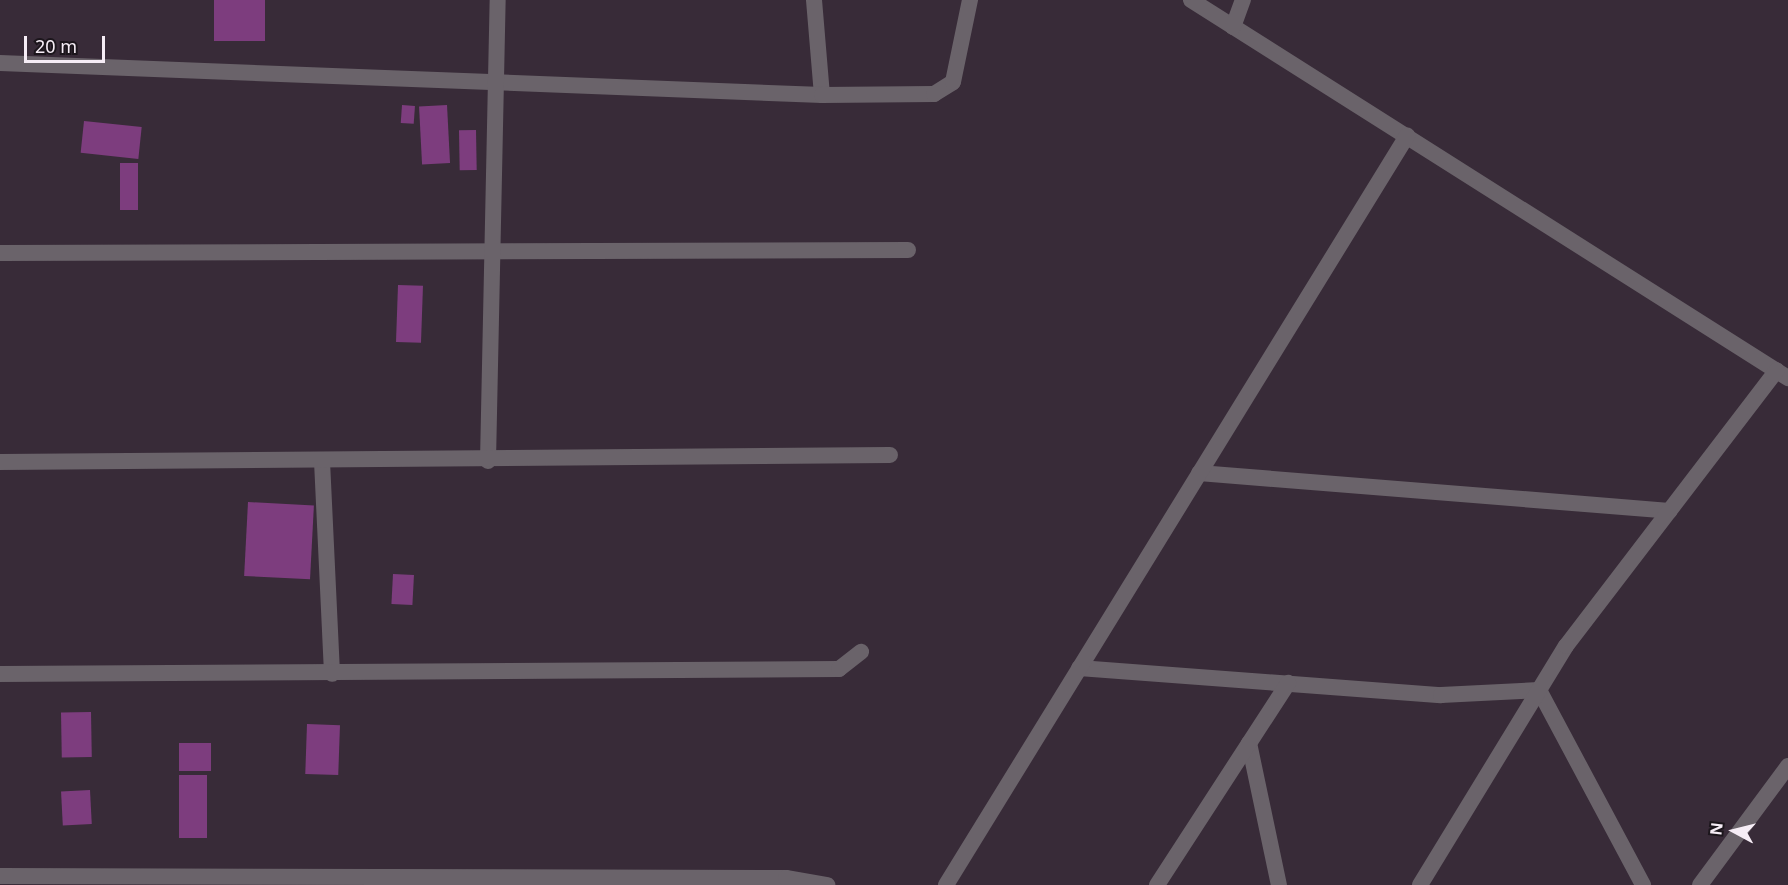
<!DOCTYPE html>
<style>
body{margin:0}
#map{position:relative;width:1788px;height:885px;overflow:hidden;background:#382b38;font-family:"Noto Sans",sans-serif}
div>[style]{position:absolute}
.building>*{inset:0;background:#7d3d7e;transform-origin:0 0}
.minor>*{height:16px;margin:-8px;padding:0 8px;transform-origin:8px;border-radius:8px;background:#6a636a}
span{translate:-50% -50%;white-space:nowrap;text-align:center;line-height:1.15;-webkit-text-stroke:4.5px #1c161c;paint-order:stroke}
.north{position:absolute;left:1704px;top:801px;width:60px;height:60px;-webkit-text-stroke:4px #1c161c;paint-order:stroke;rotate:277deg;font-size:16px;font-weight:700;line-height:24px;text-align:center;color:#f6edf6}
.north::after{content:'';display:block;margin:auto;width:21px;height:27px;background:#f6edf6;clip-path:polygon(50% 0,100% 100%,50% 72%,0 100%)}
.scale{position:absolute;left:24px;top:36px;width:81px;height:27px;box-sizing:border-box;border:3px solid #f6edf6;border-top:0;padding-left:8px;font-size:18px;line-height:21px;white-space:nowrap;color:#f6edf6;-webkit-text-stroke:4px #1c161c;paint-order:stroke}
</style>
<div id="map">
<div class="building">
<i style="left:214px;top:0;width:51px;height:41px"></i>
<i style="left:402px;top:105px;width:13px;height:18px;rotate:4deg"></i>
<i style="left:447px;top:105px;width:58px;height:28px;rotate:87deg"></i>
<i style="left:84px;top:121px;width:58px;height:32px;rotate:6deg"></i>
<i style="left:476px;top:130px;width:40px;height:17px;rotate:89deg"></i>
<i style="left:120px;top:163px;width:18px;height:47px"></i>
<i style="left:398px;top:285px;width:25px;height:57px;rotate:2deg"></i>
<i style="left:248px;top:502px;width:66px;height:74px;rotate:3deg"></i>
<i style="left:393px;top:574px;width:21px;height:30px;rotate:3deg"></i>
<i style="left:91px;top:712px;width:45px;height:30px;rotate:89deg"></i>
<i style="left:307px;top:724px;width:33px;height:50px;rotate:2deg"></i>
<i style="left:179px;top:743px;width:32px;height:28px"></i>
<i style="left:207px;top:775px;width:63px;height:28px;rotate:90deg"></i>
<i style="left:90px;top:790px;width:34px;height:29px;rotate:87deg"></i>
</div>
<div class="minor">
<i style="left:814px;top:0;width:95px;rotate:85.2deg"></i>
<i style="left:1191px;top:0;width:707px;rotate:32.34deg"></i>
<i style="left:1233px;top:27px;width:29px;rotate:-70deg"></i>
<i style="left:0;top:63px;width:823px;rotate:2.23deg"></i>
<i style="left:822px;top:95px;width:112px;rotate:-0.5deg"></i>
<i style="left:934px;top:94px;width:22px;rotate:-32deg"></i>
<i style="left:953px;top:82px;width:84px;rotate:-78.3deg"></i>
<i style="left:0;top:253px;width:908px;rotate:-0.19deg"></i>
<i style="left:322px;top:461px;width:213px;rotate:87.3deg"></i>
<i style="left:488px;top:461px;width:461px;rotate:-88.8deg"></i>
<i style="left:0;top:462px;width:890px;rotate:-0.45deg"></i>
<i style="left:1199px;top:473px;width:472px;rotate:4.6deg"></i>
<i style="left:1079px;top:668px;width:363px;rotate:4.3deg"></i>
<i style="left:1441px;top:695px;width:98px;rotate:-2.9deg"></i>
<i style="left:1539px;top:690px;width:221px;rotate:61.9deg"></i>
<i style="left:0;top:674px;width:839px;rotate:-0.34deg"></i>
<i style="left:839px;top:669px;width:28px;rotate:-38deg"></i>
<i style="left:1249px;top:743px;width:145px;rotate:78.1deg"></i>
<i style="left:0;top:876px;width:786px;rotate:0.15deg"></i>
<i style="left:786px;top:878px;width:42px;rotate:9.7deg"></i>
<i style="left:946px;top:885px;width:880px;rotate:-58.39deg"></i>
<i style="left:1157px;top:885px;width:241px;rotate:-57deg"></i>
<i style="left:1420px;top:885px;width:280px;rotate:-58.6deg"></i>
<i style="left:1566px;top:646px;width:347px;rotate:-52.6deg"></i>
<i style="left:1700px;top:885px;width:148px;rotate:-53.5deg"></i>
</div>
<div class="north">N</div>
<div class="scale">20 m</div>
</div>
